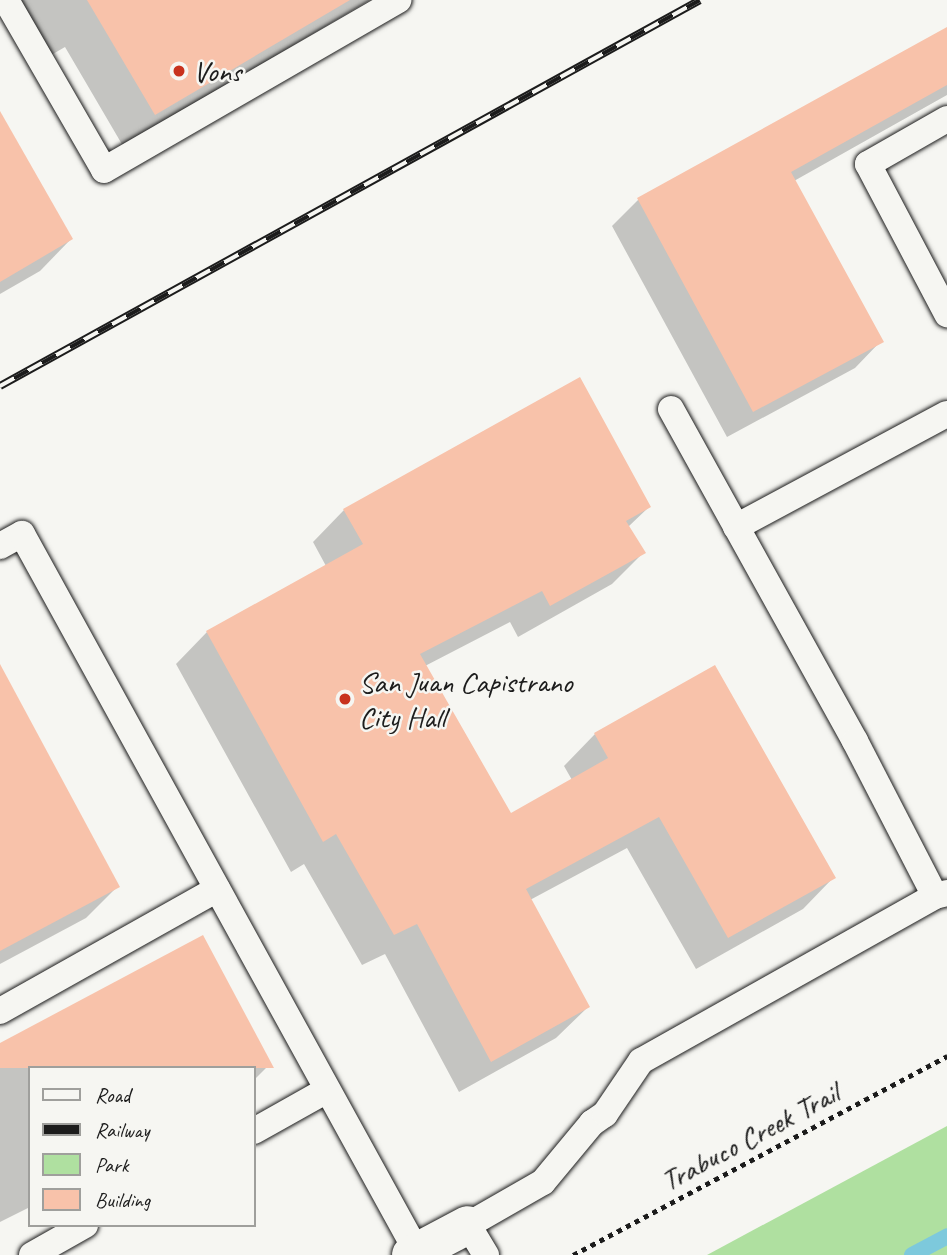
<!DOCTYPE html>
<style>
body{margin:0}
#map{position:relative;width:947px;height:1255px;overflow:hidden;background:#f6f6f2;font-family:Caveat,sans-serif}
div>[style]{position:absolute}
.green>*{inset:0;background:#afe0a0}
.shadow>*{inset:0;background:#0003}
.stream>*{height:16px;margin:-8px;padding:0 8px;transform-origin:8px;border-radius:8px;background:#7dc9dc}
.building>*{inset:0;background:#f8c2aa}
.path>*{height:4.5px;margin-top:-2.25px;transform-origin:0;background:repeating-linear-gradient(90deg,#1c1c1c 0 5px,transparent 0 10px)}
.roads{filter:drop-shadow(0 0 2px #1c1c1c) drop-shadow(0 0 2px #1c1c1c)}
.service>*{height:26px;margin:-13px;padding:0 13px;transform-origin:13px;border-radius:13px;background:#f6f6f2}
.tertiary>*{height:38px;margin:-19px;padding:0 19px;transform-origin:19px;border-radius:19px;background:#f6f6f2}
.rail>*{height:8px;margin-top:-4px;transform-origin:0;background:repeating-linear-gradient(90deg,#f6f6f2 0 16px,#1c1c1c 0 32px);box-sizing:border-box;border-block:2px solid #1c1c1c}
.dots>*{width:19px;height:19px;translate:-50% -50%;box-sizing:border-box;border:4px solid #f6f6f2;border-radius:50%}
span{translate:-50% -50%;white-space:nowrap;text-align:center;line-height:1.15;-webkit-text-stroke:5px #f6f6f2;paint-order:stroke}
.poi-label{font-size:30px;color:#1c1c1c}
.left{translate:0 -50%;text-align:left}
.street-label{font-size:30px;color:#1c1c1c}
.legend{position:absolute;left:28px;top:1066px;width:228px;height:161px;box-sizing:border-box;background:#f6f6f2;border:2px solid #9f9f9c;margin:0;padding:9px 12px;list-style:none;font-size:21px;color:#1c1c1c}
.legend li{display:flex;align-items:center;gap:14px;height:35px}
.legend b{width:35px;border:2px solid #9f9f9c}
</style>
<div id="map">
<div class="green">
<i style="clip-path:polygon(947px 1126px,947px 1255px,707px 1255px)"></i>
</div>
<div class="shadow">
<i style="clip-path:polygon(11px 0,370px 0,123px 146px,65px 47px,46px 58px)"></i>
<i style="clip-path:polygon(947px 28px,947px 95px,794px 181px,881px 341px,855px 368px,727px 437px,612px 226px,638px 200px)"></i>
<i style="clip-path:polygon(0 114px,71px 239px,40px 271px,0 294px)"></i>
<i style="clip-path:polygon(649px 507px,628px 527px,644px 552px,612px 584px,518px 637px,510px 622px,425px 666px,510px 815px,572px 780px,564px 766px,595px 734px,834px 877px,803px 909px,696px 969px,627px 848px,530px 900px,588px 1007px,556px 1038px,459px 1092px,385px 954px,362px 965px,304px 864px,291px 872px,176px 664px,207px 632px,326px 566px,313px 542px,344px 510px)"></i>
<i style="clip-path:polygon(0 668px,117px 887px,86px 918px,0 964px)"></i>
<i style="clip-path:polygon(0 1045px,270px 1064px,254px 1080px,254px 1068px,30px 1068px,30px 1207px,0 1222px)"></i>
</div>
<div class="stream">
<i style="left:912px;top:1255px;width:40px;rotate:-28deg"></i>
</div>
<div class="building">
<i style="clip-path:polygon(87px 0,350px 0,155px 115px)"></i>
<i style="clip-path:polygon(947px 27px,947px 85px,791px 172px,884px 342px,753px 412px,637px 198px)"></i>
<i style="clip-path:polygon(0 111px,73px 239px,0 282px)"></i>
<i style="clip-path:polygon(580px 377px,651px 507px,626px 521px,646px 553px,550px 606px,542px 591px,420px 654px,511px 813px,608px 758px,594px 733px,715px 665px,836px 878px,728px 938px,659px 817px,526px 889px,590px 1007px,491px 1062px,417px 924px,394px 935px,336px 834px,323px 842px,206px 631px,363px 544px,343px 509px)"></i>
<i style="clip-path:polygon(0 664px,120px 887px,0 951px)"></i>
<i style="clip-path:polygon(203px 935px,274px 1068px,0 1068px,0 1043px)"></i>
</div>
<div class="path">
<i style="left:573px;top:1255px;width:424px;rotate:-28deg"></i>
</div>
<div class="roads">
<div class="service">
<i style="left:6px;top:0;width:196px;rotate:60deg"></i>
<i style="left:104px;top:170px;width:340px;rotate:-30deg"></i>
<i style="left:947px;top:119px;width:91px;rotate:150.3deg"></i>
<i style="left:868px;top:164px;width:170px;rotate:62.2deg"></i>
<i style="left:671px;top:409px;width:380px;rotate:61deg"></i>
<i style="left:855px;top:741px;width:174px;rotate:62.7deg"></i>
<i style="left:736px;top:527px;width:239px;rotate:-28.2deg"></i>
<i style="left:0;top:546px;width:25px;rotate:-29deg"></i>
<i style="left:22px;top:534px;width:819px;rotate:61.18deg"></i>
<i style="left:0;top:1011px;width:249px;rotate:-29.3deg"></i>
<i style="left:254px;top:1131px;width:84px;rotate:-29.3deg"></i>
<i style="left:32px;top:1255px;width:61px;rotate:-29.5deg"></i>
<i style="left:486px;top:1255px;width:35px;rotate:-121deg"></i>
<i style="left:468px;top:1225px;width:86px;rotate:-29.8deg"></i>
<i style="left:543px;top:1182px;width:77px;rotate:-50.3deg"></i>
<i style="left:592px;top:1123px;width:16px;rotate:-35deg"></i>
<i style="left:605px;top:1114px;width:64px;rotate:-55.8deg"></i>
<i style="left:641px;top:1061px;width:337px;rotate:-29.3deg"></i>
<i style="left:935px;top:896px;width:12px;rotate:-14deg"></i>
</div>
<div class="tertiary">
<i style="left:411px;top:1255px;width:64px;rotate:-27.8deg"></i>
</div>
</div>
<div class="rail">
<i style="left:0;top:386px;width:799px;rotate:-28.87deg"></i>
</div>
<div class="dots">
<i style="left:179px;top:71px;background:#c8321e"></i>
<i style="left:345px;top:699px;background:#c8321e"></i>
</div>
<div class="poi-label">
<span class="left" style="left:193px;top:71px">Vons</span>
<span class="left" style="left:359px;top:699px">San Juan Capistrano<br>City Hall</span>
</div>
<div class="street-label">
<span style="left:750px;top:1137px;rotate:-28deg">Trabuco Creek Trail</span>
</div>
<ul class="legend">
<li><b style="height:9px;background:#f6f6f2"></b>Road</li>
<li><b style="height:9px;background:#1c1c1c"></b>Railway</li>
<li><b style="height:19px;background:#afe0a0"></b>Park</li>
<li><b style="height:19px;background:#f8c2aa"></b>Building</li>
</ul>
</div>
